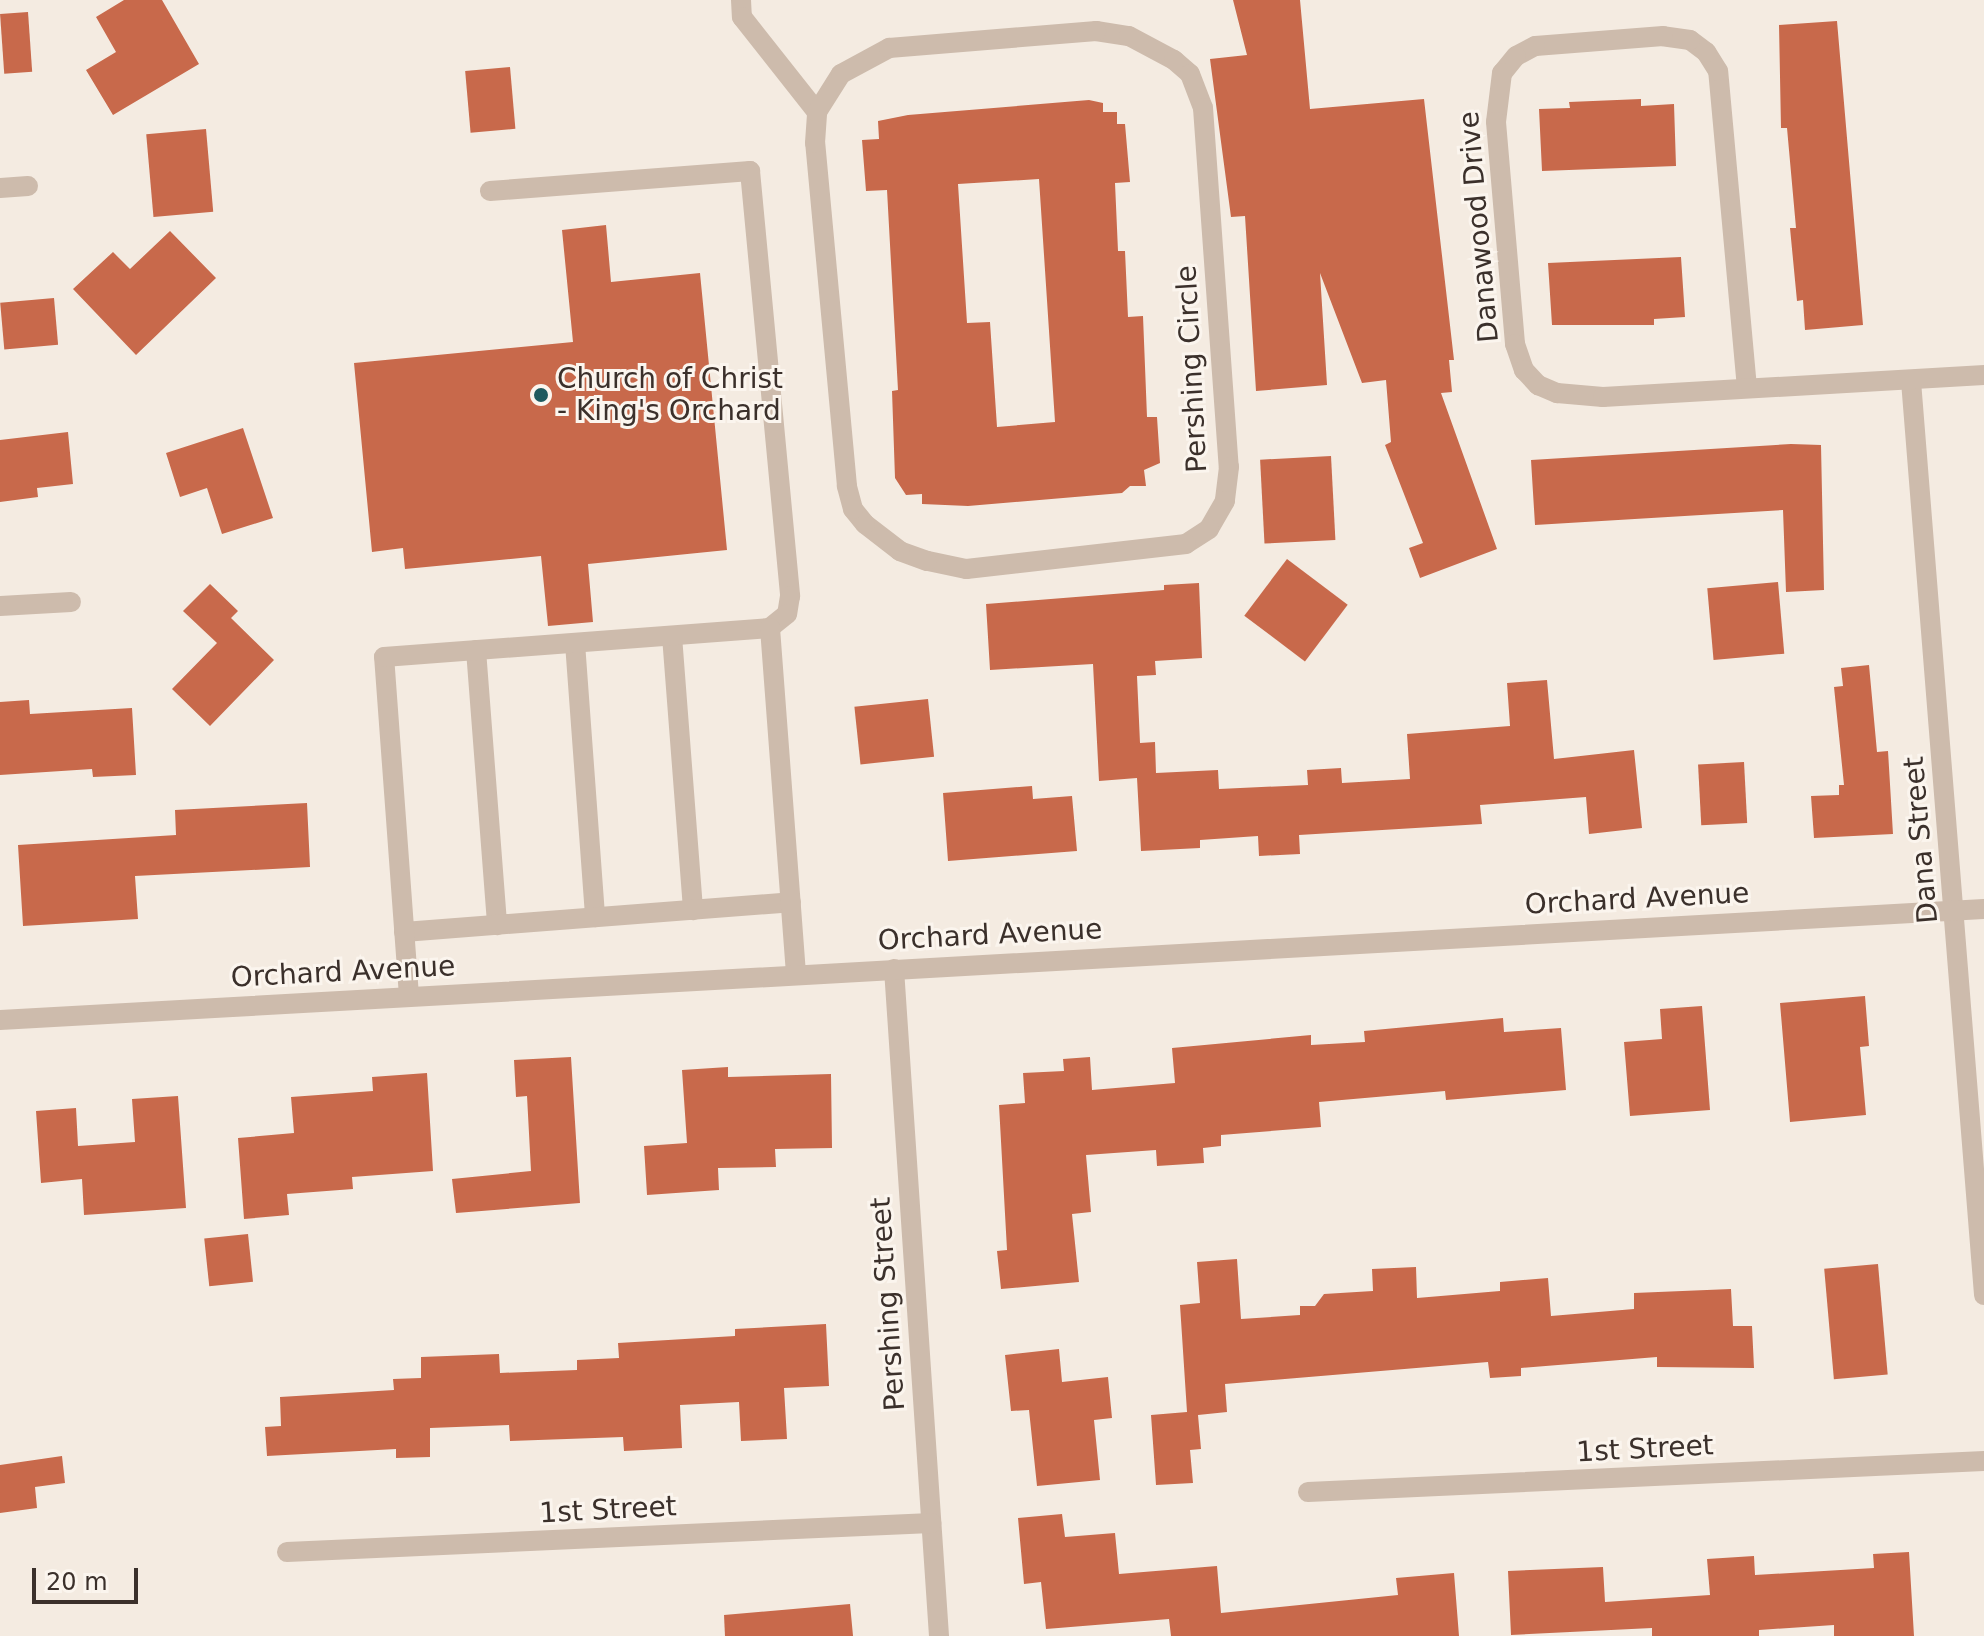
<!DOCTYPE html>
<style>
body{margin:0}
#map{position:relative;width:1984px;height:1636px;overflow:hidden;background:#f4ebe1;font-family:"DejaVu Sans",sans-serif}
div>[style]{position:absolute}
.building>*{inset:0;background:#c8694b;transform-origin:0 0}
.minor>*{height:20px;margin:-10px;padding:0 10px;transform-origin:10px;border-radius:10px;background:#cdbbac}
.dots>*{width:22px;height:22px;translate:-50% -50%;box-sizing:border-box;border:4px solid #fbf5ee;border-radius:50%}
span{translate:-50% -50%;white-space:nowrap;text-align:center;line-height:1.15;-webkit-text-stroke:6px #fbf5ee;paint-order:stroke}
.street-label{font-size:28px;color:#3b302b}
.poi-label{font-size:28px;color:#3b302b}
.left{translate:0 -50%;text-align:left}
.scale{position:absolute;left:32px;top:1568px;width:106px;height:36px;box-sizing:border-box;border:4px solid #3b302b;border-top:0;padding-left:10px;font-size:24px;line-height:28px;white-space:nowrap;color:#3b302b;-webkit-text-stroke:6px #fbf5ee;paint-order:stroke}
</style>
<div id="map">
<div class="building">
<i style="clip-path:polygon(124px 0,162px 0,199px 64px,113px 115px,86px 70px,116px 52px,96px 17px)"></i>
<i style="clip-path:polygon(1233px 0,1300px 0,1310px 109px,1424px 99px,1454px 360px,1449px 360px,1452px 392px,1441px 393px,1497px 549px,1420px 578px,1409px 548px,1423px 543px,1385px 445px,1391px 442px,1386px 380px,1362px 383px,1320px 273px,1327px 385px,1256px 391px,1245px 216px,1231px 217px,1210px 59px,1247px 55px)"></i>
<i style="left:28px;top:12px;width:60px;height:28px;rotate:86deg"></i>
<i style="clip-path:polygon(1837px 21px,1863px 325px,1805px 330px,1803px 300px,1797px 301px,1790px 228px,1796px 228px,1787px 128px,1781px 128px,1779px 25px)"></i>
<i style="left:510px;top:67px;width:62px;height:45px;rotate:85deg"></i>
<i style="clip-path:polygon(1641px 99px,1641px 106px,1674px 104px,1676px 166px,1542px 171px,1539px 109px,1570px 108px,1569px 102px)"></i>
<i style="clip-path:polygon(evenodd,1089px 100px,1103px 103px,1103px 112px,1117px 112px,1117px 124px,1125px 124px,1130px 182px,1115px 183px,1118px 251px,1125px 251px,1128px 317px,1143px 316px,1147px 417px,1157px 417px,1160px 463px,1144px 470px,1146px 486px,1130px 486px,1122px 493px,968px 506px,922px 504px,922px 494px,906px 495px,895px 478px,892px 391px,898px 390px,887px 190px,866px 191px,862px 140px,879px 139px,878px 121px,908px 115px,1089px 100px,1039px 179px,1055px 422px,997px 427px,990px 322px,967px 323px,958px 184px,1039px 179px)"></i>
<i style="left:206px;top:129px;width:83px;height:60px;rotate:85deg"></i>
<i style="clip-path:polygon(606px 225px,611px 282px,700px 273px,727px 550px,588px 564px,593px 622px,548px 626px,541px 556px,405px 569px,403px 548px,372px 552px,354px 363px,573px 342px,562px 230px)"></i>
<i style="clip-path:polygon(170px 231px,216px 278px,136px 355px,73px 289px,113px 252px,130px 269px)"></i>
<i style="clip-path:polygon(1681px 257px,1685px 317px,1654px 319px,1654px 325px,1552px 325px,1548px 263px)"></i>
<i style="left:54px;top:298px;width:47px;height:54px;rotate:85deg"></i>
<i style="clip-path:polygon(243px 428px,273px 518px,222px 534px,207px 488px,180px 497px,166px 453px)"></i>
<i style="clip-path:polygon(68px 432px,73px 484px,37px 488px,38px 497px,0 502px,0 440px)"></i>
<i style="clip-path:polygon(1791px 444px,1821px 445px,1824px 590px,1786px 592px,1783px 510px,1535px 525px,1531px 460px)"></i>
<i style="left:1331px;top:456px;width:84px;height:71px;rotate:87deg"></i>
<i style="left:1287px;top:559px;width:76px;height:71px;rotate:37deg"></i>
<i style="left:1778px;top:582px;width:72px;height:71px;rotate:85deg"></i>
<i style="clip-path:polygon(1199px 583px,1202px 658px,1155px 661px,1156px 675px,1137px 676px,1140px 743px,1155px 742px,1156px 773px,1218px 770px,1219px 789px,1308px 785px,1307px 770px,1341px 768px,1342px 783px,1410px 779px,1407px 734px,1510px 726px,1507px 683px,1547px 680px,1554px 759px,1634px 750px,1642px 828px,1589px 834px,1586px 797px,1480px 805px,1482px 824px,1299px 835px,1300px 854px,1259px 856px,1258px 836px,1200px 840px,1200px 848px,1141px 851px,1137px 778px,1099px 781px,1093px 664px,990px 670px,986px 604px,1164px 590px,1164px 585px)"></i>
<i style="clip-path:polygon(210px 584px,238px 611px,231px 618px,274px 660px,210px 726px,172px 689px,217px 643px,183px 611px)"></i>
<i style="clip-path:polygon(1869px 665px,1877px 752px,1888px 751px,1893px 834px,1814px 838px,1811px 796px,1839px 795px,1839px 785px,1844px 785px,1834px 687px,1843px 686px,1841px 668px)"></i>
<i style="left:928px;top:699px;width:58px;height:74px;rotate:84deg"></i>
<i style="clip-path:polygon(29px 700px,30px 714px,132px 708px,136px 775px,93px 777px,92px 769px,0 775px,0 702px)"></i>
<i style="left:1744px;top:762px;width:61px;height:46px;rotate:87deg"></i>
<i style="clip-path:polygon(1032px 786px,1033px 799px,1072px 796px,1077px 851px,948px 861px,943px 793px)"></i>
<i style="clip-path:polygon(307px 803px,310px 867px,135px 876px,138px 919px,23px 926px,18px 845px,176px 835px,175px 810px)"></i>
<i style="clip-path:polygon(1865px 996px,1869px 1046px,1860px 1047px,1866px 1115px,1790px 1122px,1780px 1003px)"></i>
<i style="clip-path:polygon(1702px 1006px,1710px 1110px,1630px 1116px,1624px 1042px,1662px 1039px,1660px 1009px)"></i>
<i style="clip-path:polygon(1503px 1018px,1504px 1032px,1561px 1028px,1566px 1090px,1446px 1100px,1445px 1091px,1319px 1102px,1321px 1127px,1221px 1135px,1221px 1146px,1203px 1148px,1204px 1163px,1157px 1166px,1156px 1150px,1086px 1155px,1091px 1212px,1072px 1214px,1079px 1282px,1001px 1289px,997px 1251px,1007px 1250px,999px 1105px,1025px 1103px,1023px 1073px,1064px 1071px,1063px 1059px,1090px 1057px,1092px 1090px,1175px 1083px,1172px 1048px,1311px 1035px,1311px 1045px,1365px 1042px,1364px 1031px)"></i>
<i style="clip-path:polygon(571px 1057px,580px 1203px,456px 1213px,452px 1179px,531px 1171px,527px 1096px,516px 1097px,514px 1060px)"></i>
<i style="clip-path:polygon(728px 1067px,728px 1077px,831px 1074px,832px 1148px,775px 1149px,776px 1167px,718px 1168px,719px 1190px,647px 1195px,644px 1146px,687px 1143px,682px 1070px)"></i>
<i style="clip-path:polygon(427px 1073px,433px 1171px,352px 1177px,353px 1189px,287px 1194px,289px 1215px,244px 1219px,238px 1138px,294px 1133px,291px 1097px,373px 1091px,372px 1077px)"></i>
<i style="clip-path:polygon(178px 1096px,186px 1208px,84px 1215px,82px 1179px,41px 1183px,36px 1111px,76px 1108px,78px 1146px,135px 1142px,132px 1099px)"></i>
<i style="left:248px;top:1234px;width:48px;height:44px;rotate:84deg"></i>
<i style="clip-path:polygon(1237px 1259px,1241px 1319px,1300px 1315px,1300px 1306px,1315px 1306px,1324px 1294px,1373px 1291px,1372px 1269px,1416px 1267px,1417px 1298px,1500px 1291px,1500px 1282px,1548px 1278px,1551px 1316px,1634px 1309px,1634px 1293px,1731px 1289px,1733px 1326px,1752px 1326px,1754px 1368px,1657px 1367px,1657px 1357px,1521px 1368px,1521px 1376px,1490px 1378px,1488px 1362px,1225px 1384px,1227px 1412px,1198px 1415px,1201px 1449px,1190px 1450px,1193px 1483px,1156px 1485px,1151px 1415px,1187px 1412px,1180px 1305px,1200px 1303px,1197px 1262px)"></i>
<i style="left:1878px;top:1264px;width:111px;height:54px;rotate:85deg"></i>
<i style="clip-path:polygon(826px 1324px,829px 1386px,784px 1388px,787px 1439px,741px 1441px,739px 1402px,680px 1405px,682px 1448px,624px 1451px,623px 1437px,510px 1441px,509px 1425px,430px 1428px,430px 1457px,396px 1458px,396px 1449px,267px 1456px,265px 1427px,281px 1426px,280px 1397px,394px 1390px,393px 1379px,421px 1378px,421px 1357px,499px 1354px,500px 1373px,577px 1370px,577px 1360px,619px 1358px,618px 1343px,735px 1336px,735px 1329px)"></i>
<i style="clip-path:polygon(1059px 1349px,1062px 1382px,1108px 1377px,1112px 1418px,1094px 1420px,1100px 1480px,1037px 1486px,1029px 1410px,1011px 1411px,1005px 1355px)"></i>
<i style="clip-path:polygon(62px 1456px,65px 1483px,35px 1487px,37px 1508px,0 1513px,0 1465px)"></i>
<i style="clip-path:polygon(1062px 1514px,1065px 1537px,1115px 1533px,1119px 1574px,1217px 1566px,1221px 1613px,1398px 1595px,1396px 1578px,1454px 1573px,1459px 1636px,1171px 1636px,1169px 1619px,1046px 1629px,1041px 1582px,1024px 1584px,1018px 1518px)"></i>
<i style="clip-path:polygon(1909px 1552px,1914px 1636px,1834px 1636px,1834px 1625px,1759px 1630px,1759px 1636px,1652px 1636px,1652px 1628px,1511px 1635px,1508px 1571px,1603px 1567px,1605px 1602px,1710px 1595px,1707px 1559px,1754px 1556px,1755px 1575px,1874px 1568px,1873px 1554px)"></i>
<i style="clip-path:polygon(850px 1604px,853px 1636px,725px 1636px,724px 1615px)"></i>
</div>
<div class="minor">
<i style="left:741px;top:0;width:17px;rotate:87deg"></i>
<i style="left:742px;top:17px;width:121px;rotate:51.7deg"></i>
<i style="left:1096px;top:31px;width:33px;rotate:9deg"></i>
<i style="left:1129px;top:36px;width:51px;rotate:28.1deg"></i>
<i style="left:1174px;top:60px;width:21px;rotate:41deg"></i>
<i style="left:1190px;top:74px;width:36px;rotate:69deg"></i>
<i style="left:1203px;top:108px;width:360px;rotate:85.9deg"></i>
<i style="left:1229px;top:467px;width:34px;rotate:97deg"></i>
<i style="left:1225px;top:501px;width:32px;rotate:120deg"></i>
<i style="left:1209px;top:529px;width:27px;rotate:147deg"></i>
<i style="left:1186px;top:544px;width:221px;rotate:173.5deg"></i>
<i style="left:966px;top:569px;width:40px;rotate:-168deg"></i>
<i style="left:927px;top:561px;width:29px;rotate:-160deg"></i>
<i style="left:900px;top:551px;width:44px;rotate:-142.4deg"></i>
<i style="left:865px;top:524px;width:19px;rotate:-129deg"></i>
<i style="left:853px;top:509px;width:24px;rotate:-105deg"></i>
<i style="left:847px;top:486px;width:344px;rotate:-95.3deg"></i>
<i style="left:815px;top:143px;width:31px;rotate:-86deg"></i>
<i style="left:817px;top:112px;width:45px;rotate:-57.7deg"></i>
<i style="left:841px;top:74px;width:55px;rotate:-28.4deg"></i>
<i style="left:889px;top:48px;width:208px;rotate:-4.7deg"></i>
<i style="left:0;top:188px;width:28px;rotate:-4deg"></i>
<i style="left:490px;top:191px;width:261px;rotate:-4.4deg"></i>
<i style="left:750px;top:171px;width:427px;rotate:84.6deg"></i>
<i style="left:790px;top:596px;width:18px;rotate:99deg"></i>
<i style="left:787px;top:614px;width:22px;rotate:141deg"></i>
<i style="left:1911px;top:381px;width:917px;rotate:85.43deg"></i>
<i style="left:1747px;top:388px;width:318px;rotate:-95.2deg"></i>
<i style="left:1718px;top:71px;width:22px;rotate:-122deg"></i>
<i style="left:1706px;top:52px;width:20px;rotate:-143deg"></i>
<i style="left:1690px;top:40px;width:27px;rotate:-172deg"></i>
<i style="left:1663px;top:36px;width:128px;rotate:175.5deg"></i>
<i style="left:1535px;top:46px;width:21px;rotate:152deg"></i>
<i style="left:1516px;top:56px;width:22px;rotate:129deg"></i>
<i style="left:1502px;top:73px;width:49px;rotate:97deg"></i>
<i style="left:1496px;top:122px;width:223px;rotate:85.1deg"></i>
<i style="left:1515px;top:344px;width:28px;rotate:71deg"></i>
<i style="left:1524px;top:370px;width:21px;rotate:47deg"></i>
<i style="left:1538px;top:385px;width:21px;rotate:23deg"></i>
<i style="left:1557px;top:393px;width:46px;rotate:5deg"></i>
<i style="left:1603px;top:397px;width:382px;rotate:-3.3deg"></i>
<i style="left:0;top:606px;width:71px;rotate:-3.2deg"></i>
<i style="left:672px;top:636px;width:275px;rotate:85.6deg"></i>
<i style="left:575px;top:643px;width:275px;rotate:85.8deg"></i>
<i style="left:476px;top:650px;width:276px;rotate:85.6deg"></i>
<i style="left:404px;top:932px;width:388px;rotate:-4.4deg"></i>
<i style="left:894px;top:969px;width:669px;rotate:86.14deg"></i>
<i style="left:409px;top:996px;width:340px;rotate:-94.2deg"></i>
<i style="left:384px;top:657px;width:387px;rotate:-4.3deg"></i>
<i style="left:770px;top:628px;width:348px;rotate:85.7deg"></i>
<i style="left:0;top:1020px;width:1987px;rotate:-3.2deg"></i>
<i style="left:1308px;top:1492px;width:677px;rotate:-2.63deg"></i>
<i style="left:287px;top:1552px;width:645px;rotate:-2.58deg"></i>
</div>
<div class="dots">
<i style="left:541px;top:395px;background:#1f5a5e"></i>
</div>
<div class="street-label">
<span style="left:1479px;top:227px;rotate:-95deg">Danawood Drive</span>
<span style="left:1192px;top:369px;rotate:-93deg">Pershing Circle</span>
<span style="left:1921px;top:840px;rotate:-95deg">Dana Street</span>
<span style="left:1637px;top:899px;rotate:-3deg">Orchard Avenue</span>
<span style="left:990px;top:935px;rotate:-3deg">Orchard Avenue</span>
<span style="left:343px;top:972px;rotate:-3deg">Orchard Avenue</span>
<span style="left:888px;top:1304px;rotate:-94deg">Pershing Street</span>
<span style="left:1645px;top:1449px;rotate:-3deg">1st Street</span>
<span style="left:608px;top:1510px;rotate:-3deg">1st Street</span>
</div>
<div class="poi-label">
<span class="left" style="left:557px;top:395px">Church of Christ<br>- King's Orchard</span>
</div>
<div class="scale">20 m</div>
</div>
